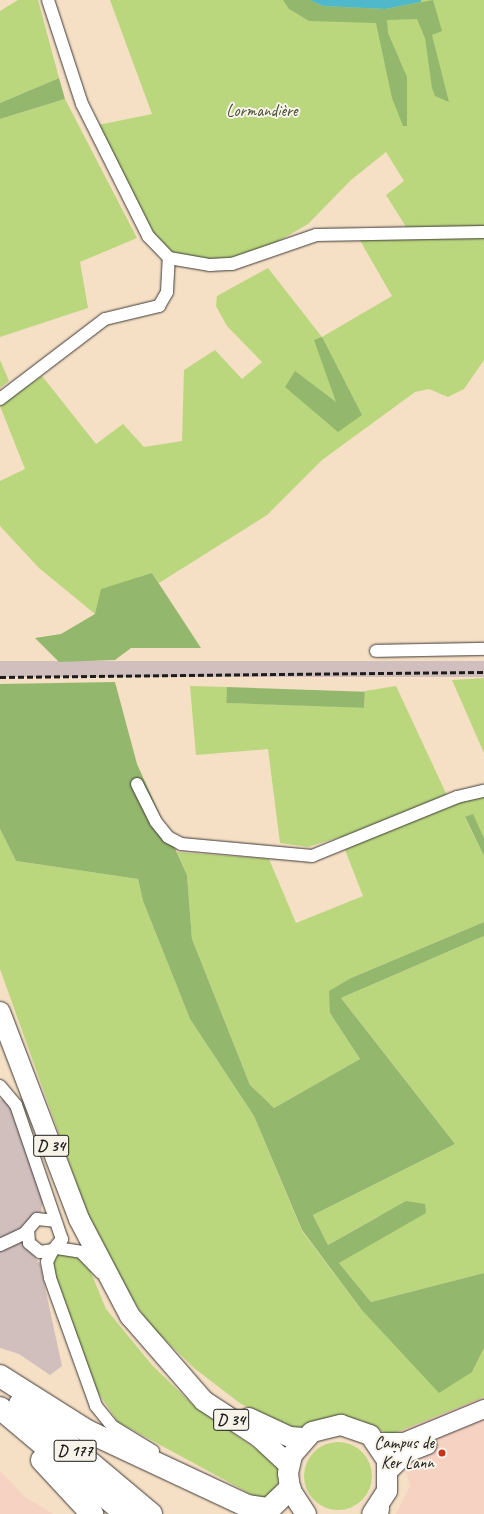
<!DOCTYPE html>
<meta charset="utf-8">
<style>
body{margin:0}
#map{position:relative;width:484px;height:1514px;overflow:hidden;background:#f5dfc5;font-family:Caveat,sans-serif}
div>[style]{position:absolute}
.built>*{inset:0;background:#f6d2c3}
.industrial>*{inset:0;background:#d1bfbd;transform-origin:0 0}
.green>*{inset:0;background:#bad77e}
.round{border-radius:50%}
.forest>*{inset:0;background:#93b86d;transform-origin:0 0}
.water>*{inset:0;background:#4fb9cb}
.roads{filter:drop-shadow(0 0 1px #3d3935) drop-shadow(0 0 1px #3d3935)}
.street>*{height:12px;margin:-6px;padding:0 6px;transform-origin:6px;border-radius:6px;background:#fff}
.secondary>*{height:18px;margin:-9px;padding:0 9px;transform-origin:9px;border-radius:9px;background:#fff}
.primary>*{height:20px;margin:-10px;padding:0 10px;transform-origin:10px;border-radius:10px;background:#fff}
.highway>*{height:22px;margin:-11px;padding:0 11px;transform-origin:11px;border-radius:11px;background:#fff}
.rail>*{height:3px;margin-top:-1.5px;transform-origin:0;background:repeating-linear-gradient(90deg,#1c1c1c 0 6px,transparent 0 9px)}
.dots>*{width:11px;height:11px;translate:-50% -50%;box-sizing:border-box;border:2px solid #f7f3e8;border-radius:50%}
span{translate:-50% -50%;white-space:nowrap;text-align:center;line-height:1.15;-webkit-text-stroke:4px #f7f3e8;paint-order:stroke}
.shield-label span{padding:1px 3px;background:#f7f3e8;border:1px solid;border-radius:3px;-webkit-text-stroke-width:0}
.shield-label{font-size:16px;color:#1c1c1c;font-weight:700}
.park-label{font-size:17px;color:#4b5439}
.poi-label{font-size:17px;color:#1c1c1c}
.right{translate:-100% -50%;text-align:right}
</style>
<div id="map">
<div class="built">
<i style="clip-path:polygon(484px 1380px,484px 1514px,396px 1514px,410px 1486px,391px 1419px)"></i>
<i style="clip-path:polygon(0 1471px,25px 1497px,53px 1514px,0 1514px)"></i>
</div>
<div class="industrial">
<i style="left:484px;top:661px;width:16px;height:484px;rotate:90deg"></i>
<i style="clip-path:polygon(6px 1098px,44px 1197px,41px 1212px,33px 1218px,27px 1247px,40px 1264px,62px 1366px,50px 1375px,19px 1354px,0 1348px,0 1100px)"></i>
</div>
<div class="green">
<i style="clip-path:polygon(18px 0,38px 0,59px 78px,0 103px,0 11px)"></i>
<i style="clip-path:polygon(110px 0,484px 0,484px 360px,464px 389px,448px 397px,429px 389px,415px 392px,322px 460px,267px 515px,159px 583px,152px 573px,95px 614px,39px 568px,0 526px,0 481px,25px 469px,0 406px,42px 376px,96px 444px,123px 424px,144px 447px,182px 441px,184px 370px,215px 350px,242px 379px,262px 362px,227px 326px,216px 306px,217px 296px,268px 268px,322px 337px,392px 296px,358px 237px,413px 238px,386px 195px,404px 181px,386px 152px,351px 180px,308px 224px,270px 246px,237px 260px,187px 259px,169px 252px,152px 233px,98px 125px,152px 114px)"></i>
<i style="clip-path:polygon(65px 99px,137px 238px,80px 262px,88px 308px,0 337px,0 119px)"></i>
<i style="clip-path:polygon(0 360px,9px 381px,0 388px)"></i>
<i style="clip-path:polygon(484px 678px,484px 753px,452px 680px)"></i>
<i style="clip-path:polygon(190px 686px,227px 687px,228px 703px,365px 707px,365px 691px,396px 686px,451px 804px,484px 797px,484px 838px,473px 815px,465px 818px,484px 856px,484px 922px,351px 978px,330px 1013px,360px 1059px,274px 1108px,250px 1085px,192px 939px,187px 875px,177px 852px,269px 859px,296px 923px,363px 896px,340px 837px,308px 847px,280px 843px,268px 749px,196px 755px)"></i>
<i style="clip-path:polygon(0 829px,16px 861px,138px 879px,143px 901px,190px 1019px,254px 1116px,302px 1231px,361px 1309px,472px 1372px,484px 1348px,484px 1397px,390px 1435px,361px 1420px,339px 1417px,324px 1419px,296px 1430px,241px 1404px,194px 1368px,150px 1325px,113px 1271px,87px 1212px,0 969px)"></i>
<i style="clip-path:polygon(484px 936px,484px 1273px,371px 1302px,339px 1263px,364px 1247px,379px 1216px,328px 1245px,313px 1215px,455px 1144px,341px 998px)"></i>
<i style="clip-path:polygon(58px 1253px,80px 1256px,90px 1270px,106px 1309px,152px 1365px,192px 1404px,270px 1459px,279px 1470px,277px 1488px,266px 1498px,258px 1498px,118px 1422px,97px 1391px,53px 1271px,52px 1264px)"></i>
<i class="round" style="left:304px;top:1442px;width:68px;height:68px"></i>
</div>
<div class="forest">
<i style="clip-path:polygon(283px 0,310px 0,323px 6px,385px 9px,433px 0,442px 31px,432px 35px,449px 102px,435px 96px,432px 88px,425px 38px,417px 19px,387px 20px,388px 33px,407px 77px,407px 126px,403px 126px,392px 98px,376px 23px,309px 21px,289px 9px)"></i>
<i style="clip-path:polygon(59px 78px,65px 99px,0 119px,0 103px)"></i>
<i style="clip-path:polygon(322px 337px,362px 415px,338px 432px,285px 387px,295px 371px,336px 402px,314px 340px)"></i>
<i style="clip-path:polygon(152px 573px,201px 648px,131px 648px,115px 660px,59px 662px,35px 638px,61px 634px,95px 614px,101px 589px)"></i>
<i style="clip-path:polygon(115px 682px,137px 764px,187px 875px,192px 939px,250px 1085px,274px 1108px,360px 1059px,330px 1013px,329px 991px,351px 978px,484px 922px,484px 936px,341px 998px,455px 1144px,313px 1215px,328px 1245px,406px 1201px,425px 1204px,426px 1213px,339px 1263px,371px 1302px,484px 1273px,484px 1348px,472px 1372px,439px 1393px,361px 1309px,302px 1230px,254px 1116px,190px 1019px,143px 901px,138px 879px,16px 861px,0 829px,0 684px)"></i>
<i style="left:227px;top:687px;width:138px;height:16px;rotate:2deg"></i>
<i style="clip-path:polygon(473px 814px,484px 838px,484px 856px,465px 817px)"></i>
</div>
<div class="water">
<i style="clip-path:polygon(310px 0,421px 0,421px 2px,385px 9px,323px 6px)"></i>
</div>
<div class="roads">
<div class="street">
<i style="left:48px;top:0;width:109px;rotate:71.9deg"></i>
<i style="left:82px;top:104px;width:148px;rotate:63.4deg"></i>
<i style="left:148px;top:236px;width:30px;rotate:46deg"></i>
<i style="left:169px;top:258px;width:42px;rotate:9.7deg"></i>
<i style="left:210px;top:265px;width:22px;rotate:-3deg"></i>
<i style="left:232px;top:264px;width:89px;rotate:-19deg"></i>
<i style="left:316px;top:235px;width:168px;rotate:-1deg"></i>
<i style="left:0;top:399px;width:132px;rotate:-37.3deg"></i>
<i style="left:105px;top:319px;width:56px;rotate:-13.5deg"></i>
<i style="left:159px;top:306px;width:16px;rotate:-60deg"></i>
<i style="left:167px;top:292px;width:34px;rotate:-87deg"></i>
<i style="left:376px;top:651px;width:108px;rotate:-1.1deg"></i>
<i style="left:137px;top:784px;width:42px;rotate:63.4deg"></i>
<i style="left:156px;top:822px;width:19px;rotate:51deg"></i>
<i style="left:168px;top:837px;width:15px;rotate:28deg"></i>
<i style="left:181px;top:844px;width:132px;rotate:5.2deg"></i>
<i style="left:312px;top:856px;width:157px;rotate:-22.1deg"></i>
<i style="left:457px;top:797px;width:28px;rotate:-13deg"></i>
<i style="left:0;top:1086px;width:25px;rotate:50deg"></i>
<i style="left:16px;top:1105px;width:142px;rotate:71.1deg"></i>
<i style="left:62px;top:1239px;width:14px;rotate:129deg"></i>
<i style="left:53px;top:1250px;width:13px;rotate:171deg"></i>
<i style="left:40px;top:1252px;width:14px;rotate:-141deg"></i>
<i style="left:29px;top:1243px;width:13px;rotate:-94deg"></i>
<i style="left:0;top:1245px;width:26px;rotate:-25deg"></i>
<i style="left:24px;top:1234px;width:20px;rotate:-49deg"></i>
<i style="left:37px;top:1219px;width:18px;rotate:6deg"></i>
<i style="left:57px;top:1248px;width:24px;rotate:9deg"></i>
<i style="left:81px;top:1252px;width:29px;rotate:46deg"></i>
<i style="left:53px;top:1250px;width:13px;rotate:117deg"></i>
<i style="left:47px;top:1262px;width:16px;rotate:79deg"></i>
<i style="left:50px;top:1278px;width:136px;rotate:70.2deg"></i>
<i style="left:96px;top:1406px;width:26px;rotate:51deg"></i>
<i style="left:112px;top:1426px;width:48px;rotate:31.4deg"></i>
</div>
<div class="secondary">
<i style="left:377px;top:1442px;width:27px"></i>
<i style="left:404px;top:1442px;width:87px;rotate:-22.4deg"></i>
<i style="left:389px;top:1471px;width:25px;rotate:-45deg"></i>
<i style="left:407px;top:1453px;width:22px;rotate:-21deg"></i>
</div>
<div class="primary">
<i style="left:0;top:1012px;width:222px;rotate:69.1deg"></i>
<i style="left:79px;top:1219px;width:110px;rotate:62.3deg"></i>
<i style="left:130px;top:1316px;width:113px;rotate:49deg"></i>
<i style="left:204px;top:1401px;width:66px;rotate:33.2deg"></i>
<i style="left:259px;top:1437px;width:41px;rotate:43deg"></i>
<i style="left:249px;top:1418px;width:45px;rotate:24.9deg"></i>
<i style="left:290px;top:1437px;width:14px;rotate:4deg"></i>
<i style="left:306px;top:1514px;width:30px;rotate:-123deg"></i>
<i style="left:290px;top:1489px;width:16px;rotate:-97deg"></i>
<i style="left:288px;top:1473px;width:18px;rotate:-77deg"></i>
<i style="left:292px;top:1455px;width:30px;rotate:-49deg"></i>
<i style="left:312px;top:1432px;width:30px;rotate:-14deg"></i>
<i style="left:341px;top:1425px;width:31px;rotate:19deg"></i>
<i style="left:370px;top:1435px;width:30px;rotate:56deg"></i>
<i style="left:387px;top:1460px;width:31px;rotate:90deg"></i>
<i style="left:387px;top:1491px;width:27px;rotate:123deg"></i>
</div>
<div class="highway">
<i style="left:0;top:1376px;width:103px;rotate:32.3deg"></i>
<i style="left:87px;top:1431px;width:177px;rotate:25.1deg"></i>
<i style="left:247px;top:1506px;width:22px;rotate:8deg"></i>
<i style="left:269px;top:1509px;width:29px;rotate:-44deg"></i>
<i style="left:20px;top:1404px;width:171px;rotate:40deg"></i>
<i style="left:0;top:1408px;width:165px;rotate:40.1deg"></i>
<i style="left:42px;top:1460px;width:74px;rotate:47.2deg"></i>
<i style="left:377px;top:1514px;width:5px;rotate:-79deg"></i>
</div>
</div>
<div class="rail">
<i style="left:0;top:677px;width:484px;rotate:-0.6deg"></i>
</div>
<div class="dots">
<i style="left:442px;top:1453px;background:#c8321e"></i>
</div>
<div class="shield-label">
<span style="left:51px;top:1146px">D 34</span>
<span style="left:231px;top:1420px">D 34</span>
<span style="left:75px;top:1451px">D 177</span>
</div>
<div class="park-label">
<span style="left:262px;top:111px">Lormandière</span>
</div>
<div class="poi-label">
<span class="right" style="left:434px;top:1453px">Campus de<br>Ker Lann</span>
</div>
</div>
